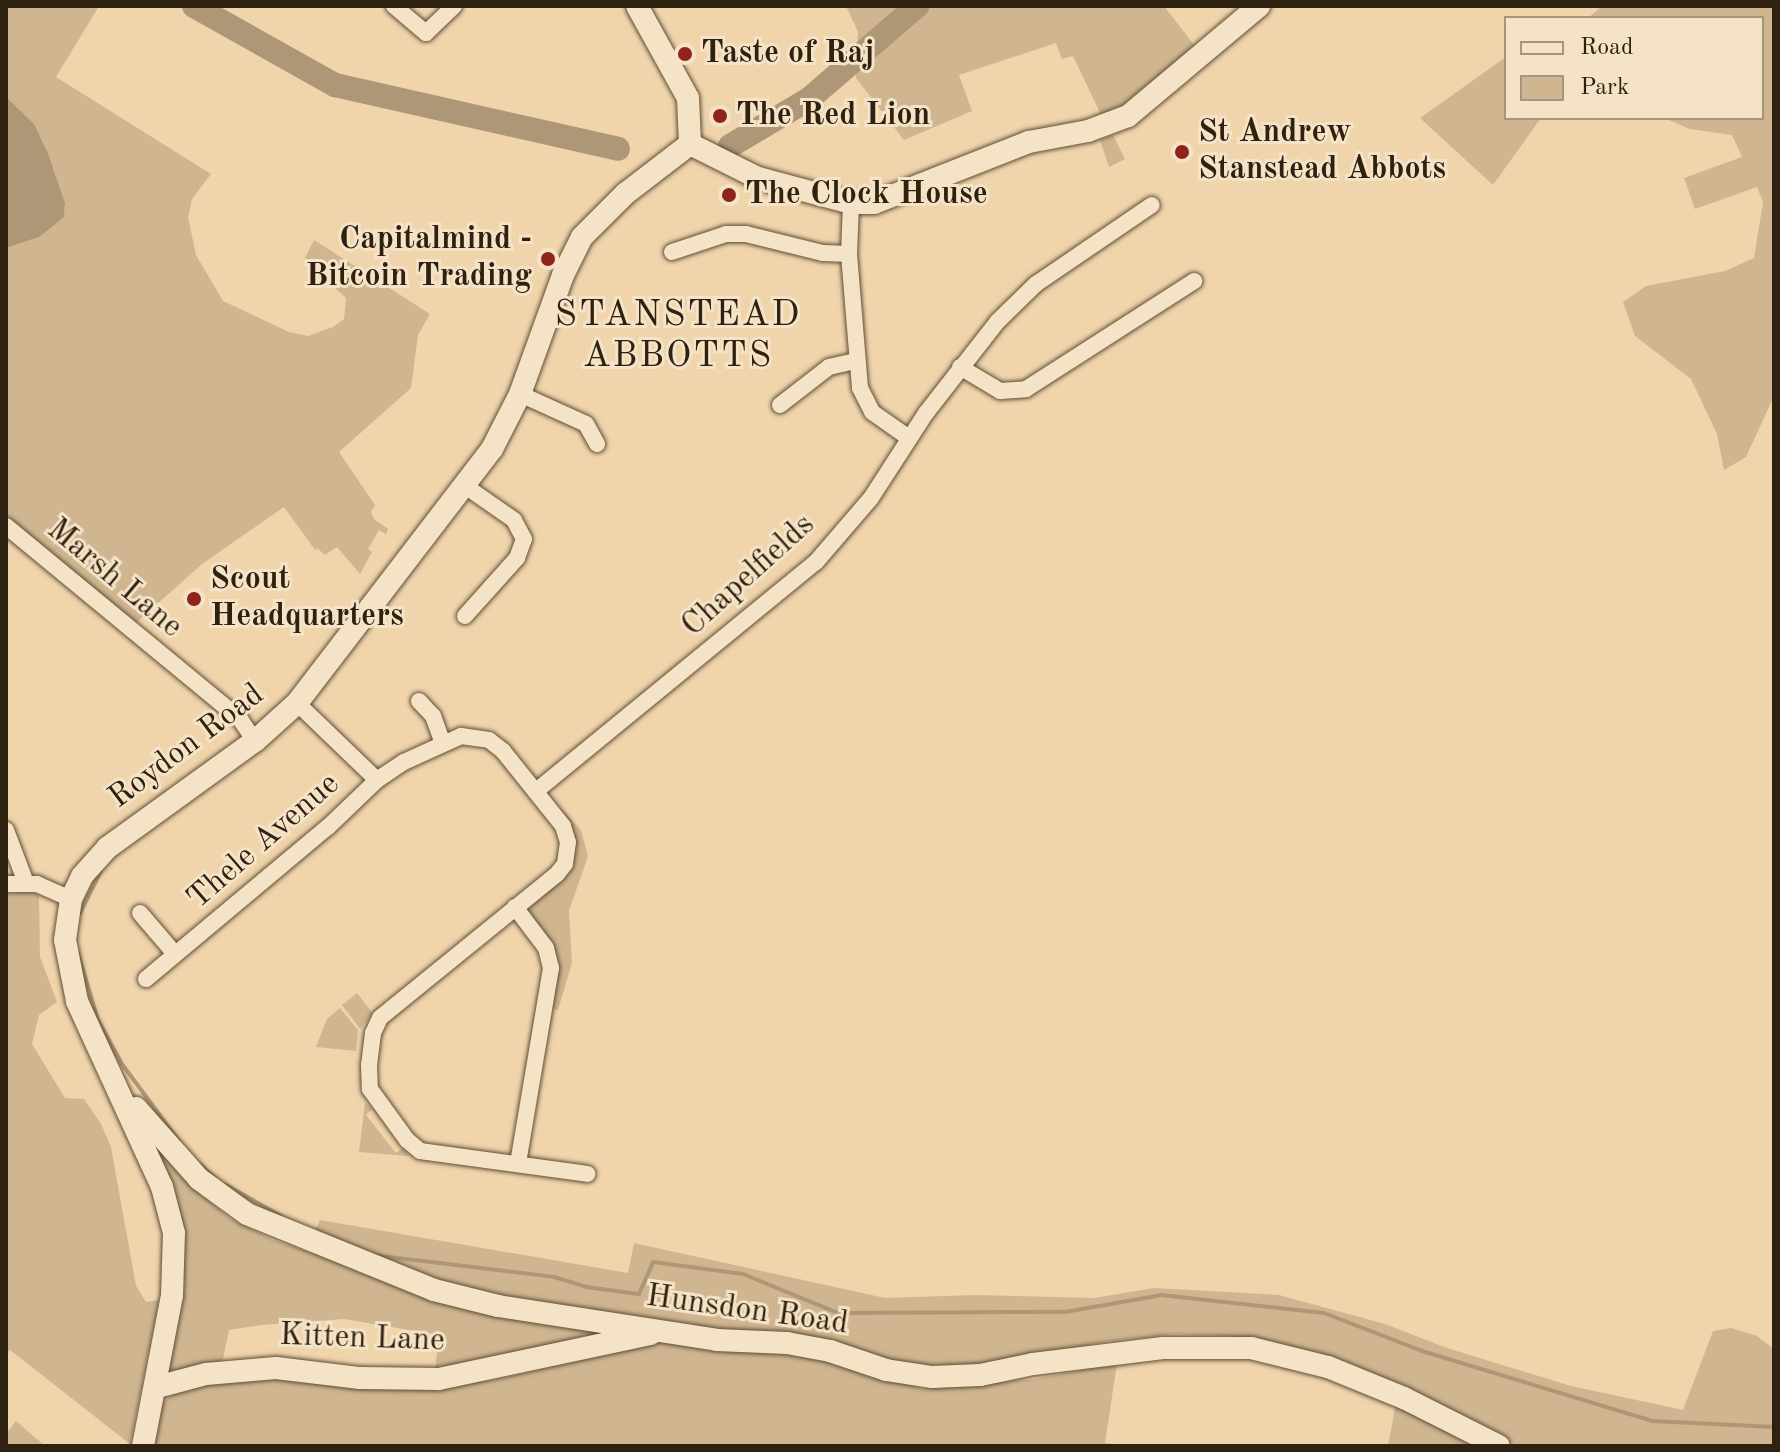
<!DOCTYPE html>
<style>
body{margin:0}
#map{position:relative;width:1780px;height:1452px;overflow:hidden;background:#f0d4ab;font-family:"Old Standard TT",serif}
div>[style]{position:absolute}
.green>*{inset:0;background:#cfb690}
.water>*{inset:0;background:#ae9776}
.stream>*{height:4px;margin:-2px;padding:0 2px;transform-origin:2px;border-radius:2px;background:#ae9776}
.river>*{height:24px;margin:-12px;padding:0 12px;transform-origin:12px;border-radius:12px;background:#ae9776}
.roads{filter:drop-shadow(0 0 2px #5e4e36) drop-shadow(0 0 2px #5e4e36)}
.street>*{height:16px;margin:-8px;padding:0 8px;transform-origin:8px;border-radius:8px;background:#f5e3c8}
.secondary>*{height:22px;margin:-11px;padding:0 11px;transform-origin:11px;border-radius:11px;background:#f5e3c8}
.dots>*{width:22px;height:22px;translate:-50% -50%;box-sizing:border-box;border:4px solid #f5e3c8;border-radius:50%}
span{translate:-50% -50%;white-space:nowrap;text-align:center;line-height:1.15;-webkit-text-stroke:6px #f5e3c8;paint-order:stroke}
.poi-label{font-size:32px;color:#2e210f;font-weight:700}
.left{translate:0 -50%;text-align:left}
.right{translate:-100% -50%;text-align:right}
.street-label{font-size:32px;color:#2e210f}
.quarter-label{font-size:36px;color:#2e210f;letter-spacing:2px}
.frame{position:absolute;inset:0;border:8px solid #2e210f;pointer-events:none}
.legend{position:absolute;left:1504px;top:16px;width:260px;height:104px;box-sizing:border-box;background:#f5e3c8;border:2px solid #a5957e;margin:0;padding:10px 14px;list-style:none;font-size:24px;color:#2e210f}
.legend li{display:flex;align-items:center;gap:16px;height:40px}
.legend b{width:40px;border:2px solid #a5957e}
</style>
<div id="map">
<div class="green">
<i style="clip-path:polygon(6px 6px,99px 6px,56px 77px,211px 174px,192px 199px,188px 217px,196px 255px,223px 301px,289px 332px,308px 336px,333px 327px,344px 319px,346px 298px,304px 260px,314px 240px,430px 314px,418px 335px,411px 388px,339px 452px,375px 505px,371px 512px,374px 519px,388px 529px,386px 534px,379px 530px,368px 549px,372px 552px,360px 574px,337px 547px,325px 555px,317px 548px,315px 550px,284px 507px,202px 564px,135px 624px,6px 515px,6px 248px,39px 237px,52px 227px,64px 217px,65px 203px,49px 156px,6px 97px)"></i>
<i style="clip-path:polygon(846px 6px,1164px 6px,1198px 50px,1128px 105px,1101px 115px,1073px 56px,1062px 59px,1056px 43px,959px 75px,972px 111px,904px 140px,856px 78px,858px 32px)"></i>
<i style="clip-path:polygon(1602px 6px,1774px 6px,1774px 396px,1746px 457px,1724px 470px,1717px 434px,1691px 379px,1635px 336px,1623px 302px,1646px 286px,1725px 271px,1754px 258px,1763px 202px,1757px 187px,1695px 209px,1684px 178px,1742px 157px,1732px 135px,1690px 129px,1664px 118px,1762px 118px,1762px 18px,1588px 18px)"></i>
<i style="clip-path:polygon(1506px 57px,1506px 118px,1541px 118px,1493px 185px,1420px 118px)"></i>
<i style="clip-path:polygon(1113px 135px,1125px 159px,1109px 167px,1100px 140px)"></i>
<i style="clip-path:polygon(560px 808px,581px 830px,588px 856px,569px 911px,572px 963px,558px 1010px,551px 1008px,556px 986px,529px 910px,530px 905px,565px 873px,557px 809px)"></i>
<i style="clip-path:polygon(31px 892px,39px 896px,40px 957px,57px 1002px,39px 1015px,32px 1044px,65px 1098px,84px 1099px,101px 1124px,111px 1147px,136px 1286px,146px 1302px,159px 1300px,130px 1444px,10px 1350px,6px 1354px,6px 894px)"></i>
<i style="clip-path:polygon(357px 993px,373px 1014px,360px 1029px,342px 1005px)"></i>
<i style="clip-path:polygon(340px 1008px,358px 1030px,356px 1051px,316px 1047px,327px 1019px)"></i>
<i style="clip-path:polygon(365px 1103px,372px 1109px,366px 1115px,396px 1153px,403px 1148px,409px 1156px,359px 1152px)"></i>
<i style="clip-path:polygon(148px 1136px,195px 1189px,230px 1219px,273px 1240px,347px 1265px,628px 1331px,435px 1369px,439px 1335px,344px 1319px,261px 1325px,229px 1330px,222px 1364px,164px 1380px,180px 1298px)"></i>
<i style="clip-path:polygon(320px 1220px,628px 1273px,634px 1243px,885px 1298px,975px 1295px,1094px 1298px,1154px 1288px,1279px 1295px,1385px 1324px,1447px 1348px,1571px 1386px,1683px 1410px,1713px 1331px,1731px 1328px,1757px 1336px,1774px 1349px,1774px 1446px,1518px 1446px,1270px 1342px,1230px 1336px,1175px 1334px,1102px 1342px,1031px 1358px,953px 1367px,915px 1366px,796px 1337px,644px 1321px,433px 1283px,315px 1231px)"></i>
<i style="clip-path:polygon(679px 1341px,811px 1353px,923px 1389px,1036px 1379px,1117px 1363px,1105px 1443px,1124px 1446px,152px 1446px,160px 1405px,173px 1394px,248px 1374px,430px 1386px,495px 1380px,653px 1342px)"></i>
<i style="clip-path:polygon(1396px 1403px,1483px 1446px,1388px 1446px)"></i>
<i style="clip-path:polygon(16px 1421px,45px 1446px,6px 1446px,6px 1434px)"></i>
</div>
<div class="water">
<i style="clip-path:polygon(6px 97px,34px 124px,49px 156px,65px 203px,64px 217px,52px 227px,39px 237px,6px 248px)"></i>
</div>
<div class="stream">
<i style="left:80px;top:913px;width:47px;rotate:-63.4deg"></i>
<i style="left:78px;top:953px;width:70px;rotate:73.4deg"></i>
<i style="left:98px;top:1020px;width:50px;rotate:61.4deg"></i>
<i style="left:122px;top:1064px;width:96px;rotate:53.5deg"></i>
<i style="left:201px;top:1165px;width:19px;rotate:43deg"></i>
<i style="left:226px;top:1185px;width:63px;rotate:29.4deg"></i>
<i style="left:373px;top:1255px;width:182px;rotate:6.9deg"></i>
<i style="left:554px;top:1277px;width:34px;rotate:17deg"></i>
<i style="left:586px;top:1287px;width:53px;rotate:7.5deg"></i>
<i style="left:639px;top:1294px;width:35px;rotate:-66deg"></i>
<i style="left:653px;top:1262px;width:91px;rotate:7.6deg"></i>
<i style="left:743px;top:1274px;width:103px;rotate:22.3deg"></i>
<i style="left:838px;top:1313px;width:227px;rotate:-0.3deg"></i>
<i style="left:1065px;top:1312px;width:97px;rotate:-10deg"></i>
<i style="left:1161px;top:1295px;width:164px;rotate:6.3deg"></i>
<i style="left:1324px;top:1313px;width:105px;rotate:21.2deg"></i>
<i style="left:1422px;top:1351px;width:240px;rotate:16.9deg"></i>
<i style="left:1652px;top:1421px;width:122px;rotate:2.8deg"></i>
</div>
<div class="river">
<i style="left:194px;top:6px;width:162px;rotate:29.3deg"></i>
<i style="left:335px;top:85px;width:290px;rotate:12.7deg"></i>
<i style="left:730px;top:146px;width:92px;rotate:-30.7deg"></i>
<i style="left:809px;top:99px;width:143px;rotate:-40.7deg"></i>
</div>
<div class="roads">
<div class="street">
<i style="left:394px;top:6px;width:42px;rotate:40.2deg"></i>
<i style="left:426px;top:33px;width:39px;rotate:-44deg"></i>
<i style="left:851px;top:203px;width:51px;rotate:92.2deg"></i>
<i style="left:849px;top:254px;width:134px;rotate:85.3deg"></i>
<i style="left:860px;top:388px;width:27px;rotate:63deg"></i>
<i style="left:872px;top:412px;width:45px;rotate:35.1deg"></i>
<i style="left:672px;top:252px;width:57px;rotate:-18.4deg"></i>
<i style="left:726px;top:234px;width:20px"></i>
<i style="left:746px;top:234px;width:79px;rotate:13.9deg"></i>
<i style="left:823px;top:253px;width:26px;rotate:2deg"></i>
<i style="left:960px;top:367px;width:47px;rotate:31deg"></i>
<i style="left:1000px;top:391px;width:26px;rotate:-4deg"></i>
<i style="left:1026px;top:389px;width:200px;rotate:-32.7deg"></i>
<i style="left:520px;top:394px;width:72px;rotate:24.4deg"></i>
<i style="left:586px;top:424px;width:23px;rotate:61deg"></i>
<i style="left:780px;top:405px;width:62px;rotate:-37.8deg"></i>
<i style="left:829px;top:367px;width:28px;rotate:-13deg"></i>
<i style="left:6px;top:526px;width:303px;rotate:39.5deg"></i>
<i style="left:240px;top:719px;width:27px;rotate:56deg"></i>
<i style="left:465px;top:616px;width:78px;rotate:-48.1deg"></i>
<i style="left:517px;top:558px;width:20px;rotate:-70deg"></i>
<i style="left:524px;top:539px;width:21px;rotate:-118deg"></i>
<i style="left:514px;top:520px;width:60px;rotate:-145.2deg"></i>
<i style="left:419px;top:701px;width:21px;rotate:47deg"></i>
<i style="left:433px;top:716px;width:29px;rotate:70deg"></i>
<i style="left:297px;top:703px;width:111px;rotate:43.9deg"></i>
<i style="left:536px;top:791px;width:362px;rotate:-39.3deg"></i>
<i style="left:816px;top:562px;width:84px;rotate:-49.3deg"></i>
<i style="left:871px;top:498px;width:101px;rotate:-57.1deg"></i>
<i style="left:926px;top:413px;width:115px;rotate:-52deg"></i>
<i style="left:997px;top:322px;width:54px;rotate:-44.3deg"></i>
<i style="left:1036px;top:284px;width:140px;rotate:-34.3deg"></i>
<i style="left:6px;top:830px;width:57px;rotate:69.3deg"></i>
<i style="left:6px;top:884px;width:31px"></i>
<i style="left:37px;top:884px;width:37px;rotate:24deg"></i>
<i style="left:515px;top:907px;width:51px;rotate:52.9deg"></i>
<i style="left:546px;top:948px;width:21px;rotate:76deg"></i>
<i style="left:551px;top:968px;width:199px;rotate:99.6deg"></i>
<i style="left:140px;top:913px;width:54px;rotate:49.5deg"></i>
<i style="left:146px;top:979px;width:237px;rotate:-39.9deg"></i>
<i style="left:328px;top:827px;width:68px;rotate:-43.8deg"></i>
<i style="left:377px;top:780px;width:32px;rotate:-34deg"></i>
<i style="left:404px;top:762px;width:63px;rotate:-24.5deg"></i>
<i style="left:461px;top:736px;width:28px;rotate:8deg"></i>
<i style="left:489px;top:740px;width:18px;rotate:38deg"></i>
<i style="left:503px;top:751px;width:96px;rotate:51.3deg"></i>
<i style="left:563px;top:826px;width:17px;rotate:73deg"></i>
<i style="left:568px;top:842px;width:22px;rotate:98deg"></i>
<i style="left:565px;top:864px;width:13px;rotate:129deg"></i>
<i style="left:557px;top:874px;width:228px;rotate:140.9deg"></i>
<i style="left:380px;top:1018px;width:17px;rotate:115deg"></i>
<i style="left:373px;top:1033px;width:32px;rotate:97deg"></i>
<i style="left:369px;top:1065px;width:24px;rotate:88deg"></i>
<i style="left:370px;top:1089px;width:63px;rotate:54deg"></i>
<i style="left:407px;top:1140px;width:17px;rotate:40deg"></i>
<i style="left:420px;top:1151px;width:169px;rotate:7.8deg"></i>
</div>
<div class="secondary">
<i style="left:637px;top:6px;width:105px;rotate:61deg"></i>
<i style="left:688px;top:98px;width:46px;rotate:87.5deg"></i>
<i style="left:690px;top:144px;width:76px;rotate:26.6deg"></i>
<i style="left:758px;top:178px;width:96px;rotate:15deg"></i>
<i style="left:851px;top:203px;width:23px"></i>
<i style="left:874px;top:203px;width:167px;rotate:-21.5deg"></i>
<i style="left:1029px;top:142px;width:60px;rotate:-10.6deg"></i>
<i style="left:1088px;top:131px;width:43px;rotate:-20.6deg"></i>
<i style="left:1128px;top:116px;width:171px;rotate:-40deg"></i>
<i style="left:136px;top:1108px;width:95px;rotate:48.4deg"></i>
<i style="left:199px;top:1179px;width:59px;rotate:36.1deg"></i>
<i style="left:247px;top:1214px;width:202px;rotate:22.1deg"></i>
<i style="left:434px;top:1290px;width:66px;rotate:14deg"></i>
<i style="left:498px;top:1306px;width:222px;rotate:8.8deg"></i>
<i style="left:717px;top:1340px;width:70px;rotate:2.5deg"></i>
<i style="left:787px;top:1343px;width:44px;rotate:10.5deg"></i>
<i style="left:830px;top:1351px;width:59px;rotate:18.7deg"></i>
<i style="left:886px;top:1370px;width:47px;rotate:8.7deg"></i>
<i style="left:932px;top:1377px;width:48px;rotate:-2.4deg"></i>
<i style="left:980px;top:1375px;width:54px;rotate:-11.7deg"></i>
<i style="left:1033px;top:1364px;width:131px;rotate:-7deg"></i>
<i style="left:1163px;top:1348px;width:88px"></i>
<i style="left:1251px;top:1348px;width:79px;rotate:13.9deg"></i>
<i style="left:1328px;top:1367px;width:82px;rotate:22.2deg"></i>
<i style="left:1404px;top:1398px;width:106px;rotate:26.8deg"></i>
<i style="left:157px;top:1387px;width:51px;rotate:-14.9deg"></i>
<i style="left:206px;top:1374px;width:70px;rotate:-4.9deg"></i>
<i style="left:276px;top:1368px;width:85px;rotate:6.8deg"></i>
<i style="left:360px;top:1378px;width:79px;rotate:0.7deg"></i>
<i style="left:439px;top:1379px;width:216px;rotate:-12deg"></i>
<i style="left:143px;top:1446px;width:153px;rotate:-79.1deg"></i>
<i style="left:172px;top:1296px;width:63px;rotate:-88.2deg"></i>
<i style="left:174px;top:1233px;width:48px;rotate:-104.6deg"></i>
<i style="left:162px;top:1187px;width:205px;rotate:-114.6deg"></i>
<i style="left:77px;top:1001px;width:62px;rotate:-101.1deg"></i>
<i style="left:65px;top:940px;width:41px;rotate:-81.7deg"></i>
<i style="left:71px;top:899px;width:25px;rotate:-64deg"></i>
<i style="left:82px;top:876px;width:38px;rotate:-48deg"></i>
<i style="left:107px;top:848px;width:183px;rotate:-35.9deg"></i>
<i style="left:255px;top:741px;width:57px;rotate:-42.1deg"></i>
<i style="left:297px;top:703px;width:320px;rotate:-52.5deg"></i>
<i style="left:492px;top:449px;width:62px;rotate:-63deg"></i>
<i style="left:520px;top:394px;width:127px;rotate:-70.1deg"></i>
<i style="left:563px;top:275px;width:42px;rotate:-63.4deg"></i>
<i style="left:582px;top:237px;width:61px;rotate:-45deg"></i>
<i style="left:625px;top:194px;width:82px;rotate:-37.6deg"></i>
</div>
</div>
<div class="dots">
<i style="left:685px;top:54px;background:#8f2418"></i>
<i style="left:720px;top:116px;background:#8f2418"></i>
<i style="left:1182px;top:152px;background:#8f2418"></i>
<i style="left:729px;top:195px;background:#8f2418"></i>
<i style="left:548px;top:259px;background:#8f2418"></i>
<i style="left:194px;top:599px;background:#8f2418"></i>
</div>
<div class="poi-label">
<span class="left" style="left:701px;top:54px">Taste of Raj</span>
<span class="left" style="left:736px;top:116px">The Red Lion</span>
<span class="left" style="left:1198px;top:152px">St Andrew<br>Stanstead Abbots</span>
<span class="left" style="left:745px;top:195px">The Clock House</span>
<span class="right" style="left:532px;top:259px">Capitalmind -<br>Bitcoin Trading</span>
<span class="left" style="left:210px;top:599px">Scout<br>Headquarters</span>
</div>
<div class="street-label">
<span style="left:749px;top:576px;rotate:-42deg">Chapelfields</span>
<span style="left:114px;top:579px;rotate:40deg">Marsh Lane</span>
<span style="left:187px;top:747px;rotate:-37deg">Roydon Road</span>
<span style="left:264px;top:842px;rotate:-41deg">Thele Avenue</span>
<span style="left:747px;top:1311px;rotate:8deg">Hunsdon Road</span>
<span style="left:362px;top:1339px;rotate:2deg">Kitten Lane</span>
</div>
<div class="quarter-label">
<span style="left:678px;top:337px">STANSTEAD<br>ABBOTTS</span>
</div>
<div class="frame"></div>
<ul class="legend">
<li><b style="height:10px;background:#f5e3c8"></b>Road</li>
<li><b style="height:22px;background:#cfb690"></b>Park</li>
</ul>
</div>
